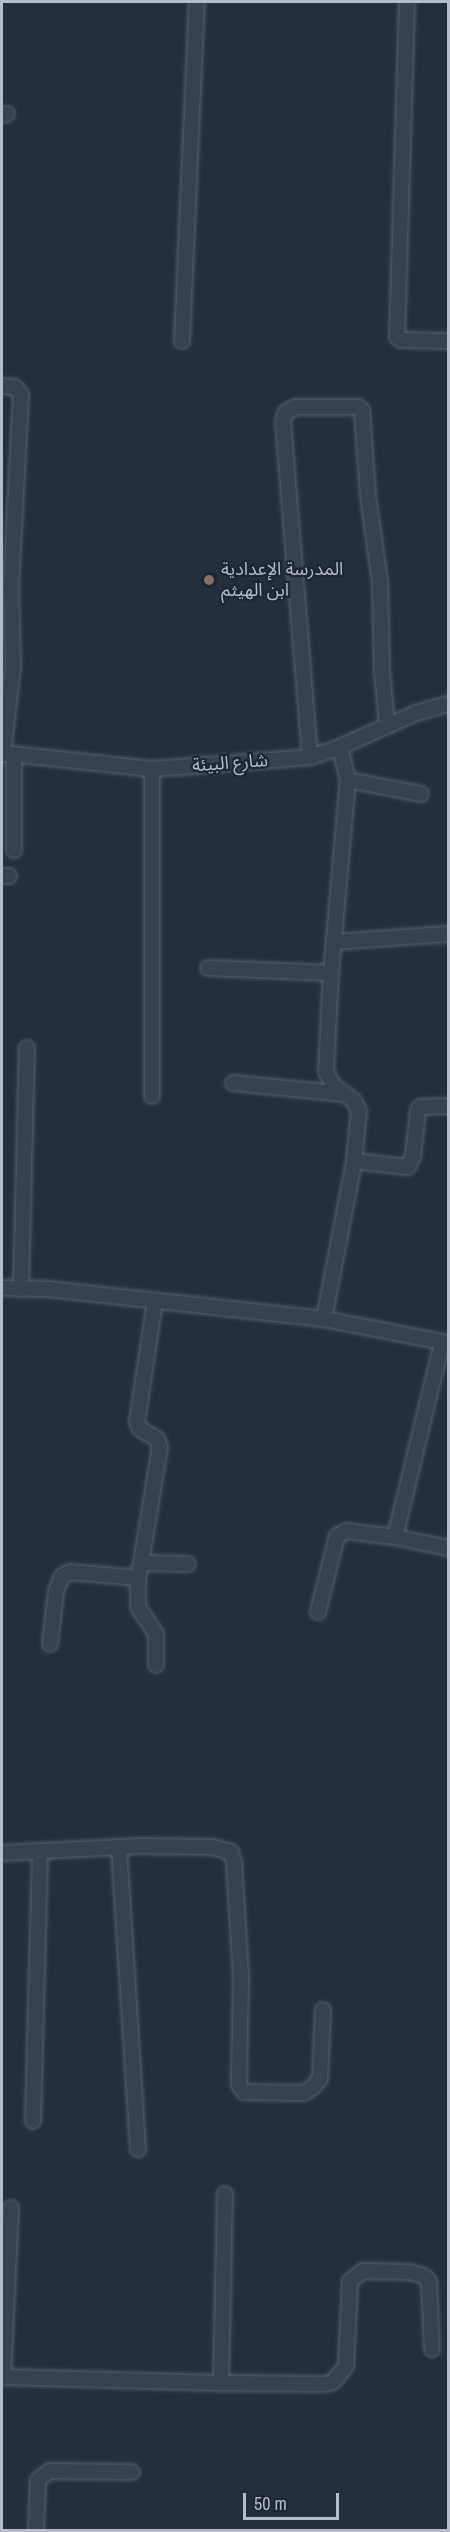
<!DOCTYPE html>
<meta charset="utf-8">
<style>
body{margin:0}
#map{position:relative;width:450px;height:2532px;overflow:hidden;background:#242f3e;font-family:"Archivo Narrow","Noto Sans Arabic",sans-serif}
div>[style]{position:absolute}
.roads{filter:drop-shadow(0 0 2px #565f6c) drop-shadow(0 0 2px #565f6c)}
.minor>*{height:14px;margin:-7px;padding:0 7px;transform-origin:7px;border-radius:7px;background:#38414e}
.dots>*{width:16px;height:16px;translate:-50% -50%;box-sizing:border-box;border:3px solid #1d2633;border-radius:50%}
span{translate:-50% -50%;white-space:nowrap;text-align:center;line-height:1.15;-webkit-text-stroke:4.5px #1d2633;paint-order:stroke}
.poi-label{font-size:18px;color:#b4bcc9}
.left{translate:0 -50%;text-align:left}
.street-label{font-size:18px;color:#b4bcc9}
.frame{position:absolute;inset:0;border:3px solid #b4bcc9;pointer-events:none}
.scale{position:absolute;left:243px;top:2493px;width:96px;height:27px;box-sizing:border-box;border:3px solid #b4bcc9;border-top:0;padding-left:8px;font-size:18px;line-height:21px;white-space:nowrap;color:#b4bcc9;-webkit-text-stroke:4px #1d2633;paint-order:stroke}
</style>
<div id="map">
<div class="roads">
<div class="minor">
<i style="left:407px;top:2px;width:335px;rotate:91.7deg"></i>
<i style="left:397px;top:337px;width:5px;rotate:37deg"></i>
<i style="left:401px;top:340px;width:47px;rotate:1.2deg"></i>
<i style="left:2px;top:115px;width:5px;rotate:-11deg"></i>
<i style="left:182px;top:341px;width:339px;rotate:-87.5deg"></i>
<i style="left:2px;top:386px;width:13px;rotate:4deg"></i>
<i style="left:15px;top:387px;width:10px;rotate:53deg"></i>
<i style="left:21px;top:395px;width:192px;rotate:93deg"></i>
<i style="left:11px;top:587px;width:79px;rotate:88.5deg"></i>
<i style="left:13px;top:666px;width:89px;rotate:96.5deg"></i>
<i style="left:2px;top:753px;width:151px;rotate:6.1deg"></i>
<i style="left:152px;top:769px;width:158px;rotate:-4.3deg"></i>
<i style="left:310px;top:757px;width:32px;rotate:-18deg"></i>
<i style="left:340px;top:747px;width:83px;rotate:-24.1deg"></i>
<i style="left:416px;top:713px;width:33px;rotate:-16deg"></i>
<i style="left:310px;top:757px;width:337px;rotate:-94.6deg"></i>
<i style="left:283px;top:421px;width:9px;rotate:-72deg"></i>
<i style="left:286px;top:412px;width:11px;rotate:-27deg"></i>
<i style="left:296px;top:407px;width:62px"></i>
<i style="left:358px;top:407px;width:5px;rotate:37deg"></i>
<i style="left:362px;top:410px;width:86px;rotate:86deg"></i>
<i style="left:368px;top:496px;width:87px;rotate:82.1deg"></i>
<i style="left:380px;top:582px;width:89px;rotate:88.7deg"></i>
<i style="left:382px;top:671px;width:54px;rotate:84.7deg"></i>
<i style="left:152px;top:769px;width:327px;rotate:90deg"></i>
<i style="left:348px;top:780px;width:74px;rotate:10.9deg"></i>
<i style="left:14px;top:850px;width:95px;rotate:-90deg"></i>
<i style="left:2px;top:876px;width:7px"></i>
<i style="left:334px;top:942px;width:114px;rotate:-4deg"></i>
<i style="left:208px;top:968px;width:123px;rotate:2.3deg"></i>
<i style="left:233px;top:1083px;width:113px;rotate:5.6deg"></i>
<i style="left:354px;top:1161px;width:54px;rotate:6.3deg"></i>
<i style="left:408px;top:1167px;width:12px;rotate:-66deg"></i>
<i style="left:413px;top:1156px;width:45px;rotate:-83.7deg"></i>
<i style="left:418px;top:1111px;width:4px;rotate:-63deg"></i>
<i style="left:420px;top:1107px;width:28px;rotate:-2deg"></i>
<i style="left:2px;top:1288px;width:46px;rotate:1.2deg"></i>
<i style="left:48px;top:1289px;width:278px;rotate:6.2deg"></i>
<i style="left:324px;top:1319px;width:126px;rotate:11deg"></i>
<i style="left:21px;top:1289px;width:241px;rotate:-88.6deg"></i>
<i style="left:155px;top:1301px;width:122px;rotate:98.5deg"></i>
<i style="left:137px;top:1422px;width:8px;rotate:67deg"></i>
<i style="left:140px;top:1429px;width:20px;rotate:30deg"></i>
<i style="left:157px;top:1439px;width:9px;rotate:69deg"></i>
<i style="left:160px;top:1447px;width:118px;rotate:99.3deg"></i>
<i style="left:141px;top:1563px;width:47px;rotate:1.2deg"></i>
<i style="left:324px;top:1319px;width:161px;rotate:-79.2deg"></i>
<i style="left:354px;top:1161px;width:50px;rotate:-84.3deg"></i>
<i style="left:359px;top:1111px;width:11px;rotate:-117deg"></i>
<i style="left:354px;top:1101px;width:26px;rotate:-143deg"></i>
<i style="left:333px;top:1085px;width:16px;rotate:-117deg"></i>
<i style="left:326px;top:1071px;width:98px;rotate:-87.1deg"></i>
<i style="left:331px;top:973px;width:194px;rotate:-85deg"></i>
<i style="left:348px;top:780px;width:34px;rotate:-104deg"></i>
<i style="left:395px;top:1537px;width:54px;rotate:11.7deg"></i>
<i style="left:138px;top:1578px;width:29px;rotate:90deg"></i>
<i style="left:138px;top:1607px;width:32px;rotate:56deg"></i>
<i style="left:156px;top:1634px;width:31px;rotate:90deg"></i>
<i style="left:318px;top:1612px;width:78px;rotate:-76deg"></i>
<i style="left:337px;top:1536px;width:10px;rotate:-29deg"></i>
<i style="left:346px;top:1531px;width:49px;rotate:7deg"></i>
<i style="left:395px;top:1537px;width:201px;rotate:-76.4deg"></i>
<i style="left:50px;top:1644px;width:53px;rotate:-83.5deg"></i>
<i style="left:56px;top:1591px;width:16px;rotate:-68deg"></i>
<i style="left:62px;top:1576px;width:9px;rotate:-27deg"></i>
<i style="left:70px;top:1572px;width:68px;rotate:5deg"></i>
<i style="left:138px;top:1578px;width:15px;rotate:-79deg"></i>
<i style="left:119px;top:1847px;width:303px;rotate:86.4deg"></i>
<i style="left:2px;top:1853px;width:139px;rotate:-2.9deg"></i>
<i style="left:141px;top:1846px;width:72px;rotate:0.8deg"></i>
<i style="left:213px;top:1847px;width:19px;rotate:16deg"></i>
<i style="left:231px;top:1852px;width:10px;rotate:73deg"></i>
<i style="left:234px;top:1862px;width:115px;rotate:86.5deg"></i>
<i style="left:241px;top:1977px;width:108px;rotate:91.1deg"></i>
<i style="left:239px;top:2085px;width:9px;rotate:54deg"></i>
<i style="left:244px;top:2092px;width:60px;rotate:1deg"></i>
<i style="left:304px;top:2093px;width:11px;rotate:-34deg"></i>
<i style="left:313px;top:2087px;width:11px;rotate:-49deg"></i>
<i style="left:320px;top:2079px;width:69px;rotate:-87.5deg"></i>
<i style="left:33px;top:2121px;width:269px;rotate:-88.5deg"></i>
<i style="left:2px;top:2377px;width:219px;rotate:1.6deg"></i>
<i style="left:221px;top:2383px;width:103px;rotate:0.6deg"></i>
<i style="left:324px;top:2384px;width:9px;rotate:-13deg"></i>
<i style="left:333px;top:2382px;width:21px;rotate:-51deg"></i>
<i style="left:346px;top:2366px;width:85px;rotate:-87.3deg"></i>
<i style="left:350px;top:2281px;width:16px;rotate:-38deg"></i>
<i style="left:363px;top:2271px;width:47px;rotate:1.2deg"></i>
<i style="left:410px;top:2272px;width:15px;rotate:16deg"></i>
<i style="left:424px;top:2276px;width:7px;rotate:45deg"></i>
<i style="left:429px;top:2281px;width:68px;rotate:87.5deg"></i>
<i style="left:3px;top:2377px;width:169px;rotate:-87.3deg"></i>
<i style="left:221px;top:2383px;width:189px;rotate:-88.8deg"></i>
<i style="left:36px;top:2530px;width:50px;rotate:-87.7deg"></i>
<i style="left:38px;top:2480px;width:15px;rotate:-37deg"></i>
<i style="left:50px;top:2471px;width:82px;rotate:0.7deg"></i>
</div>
</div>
<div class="dots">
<i style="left:209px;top:580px;background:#8d6e63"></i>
</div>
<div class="poi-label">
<span class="left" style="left:221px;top:580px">المدرسة الإعدادية<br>ابن الهيثم</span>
</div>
<div class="street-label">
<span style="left:230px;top:763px;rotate:-4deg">شارع البيئة</span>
</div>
<div class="frame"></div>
<div class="scale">50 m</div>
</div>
